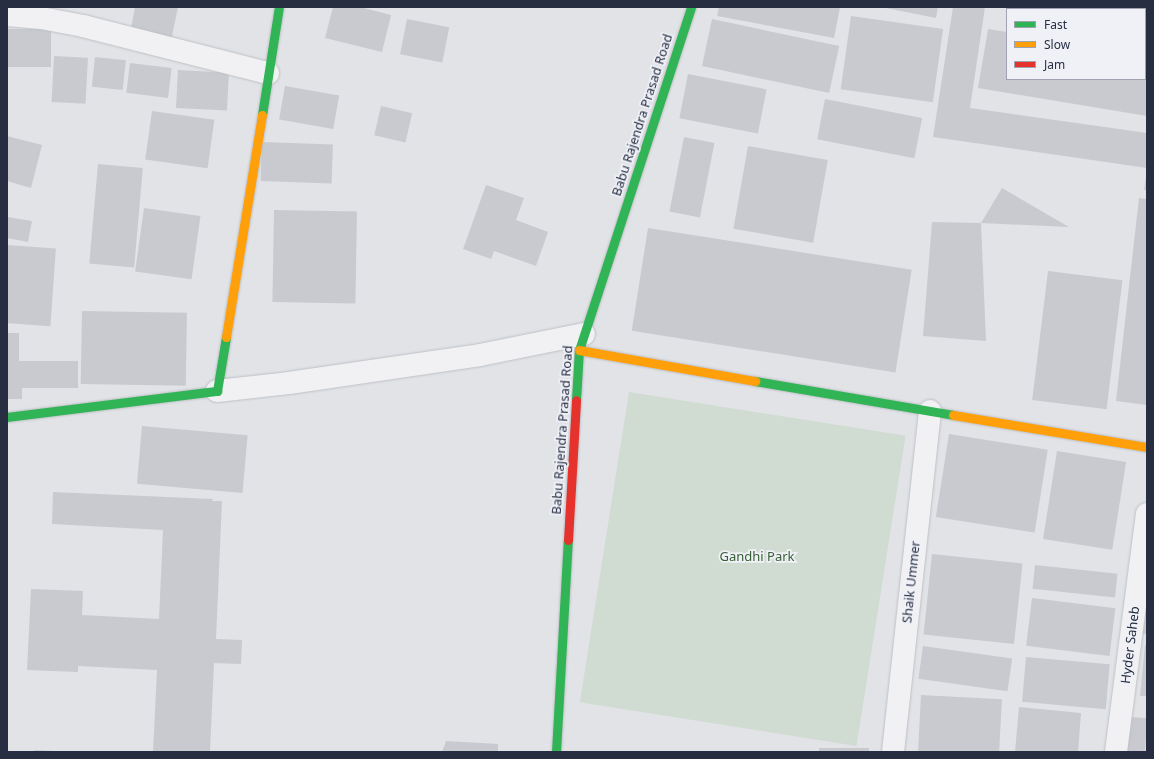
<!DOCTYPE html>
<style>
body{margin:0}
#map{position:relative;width:1154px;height:759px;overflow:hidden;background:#e1e3e7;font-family:"Noto Sans",sans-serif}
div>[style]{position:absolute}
.green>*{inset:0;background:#d0dbd1;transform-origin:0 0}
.building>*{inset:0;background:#c8cacf;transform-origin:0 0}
.roads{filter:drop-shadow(0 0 1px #bec0c5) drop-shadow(0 0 1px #bec0c5)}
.street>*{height:22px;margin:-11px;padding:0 11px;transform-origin:11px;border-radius:11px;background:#f1f1f3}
.fast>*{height:9px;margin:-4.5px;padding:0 4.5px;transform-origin:4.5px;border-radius:4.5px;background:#30b455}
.slow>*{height:9px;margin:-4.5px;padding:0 4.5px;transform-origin:4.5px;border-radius:4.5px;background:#ff9f0a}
.jam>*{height:9px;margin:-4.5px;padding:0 4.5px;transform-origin:4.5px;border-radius:4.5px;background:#e5322d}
span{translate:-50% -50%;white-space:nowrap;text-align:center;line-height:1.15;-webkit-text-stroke:3.5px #eff1f7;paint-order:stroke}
.street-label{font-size:13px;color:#272e42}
.park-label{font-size:13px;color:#365e33}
.frame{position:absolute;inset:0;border:8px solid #272e42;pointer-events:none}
.legend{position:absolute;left:1006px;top:8px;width:140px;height:72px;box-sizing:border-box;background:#eff1f7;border:1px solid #9fa3af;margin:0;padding:5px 7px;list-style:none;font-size:12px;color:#272e42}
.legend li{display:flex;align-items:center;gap:8px;height:20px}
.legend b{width:20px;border:1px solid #9fa3af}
</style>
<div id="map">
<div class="green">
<i style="left:629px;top:392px;width:280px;height:314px;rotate:9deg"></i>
</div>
<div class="building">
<i style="clip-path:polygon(135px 7px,178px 7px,171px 41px,130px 34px)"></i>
<i style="clip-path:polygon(333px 7px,360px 7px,391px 15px,382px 52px,325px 38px)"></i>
<i style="clip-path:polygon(719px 7px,840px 7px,834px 38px,717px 16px)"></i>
<i style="clip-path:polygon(881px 7px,938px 7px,936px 18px)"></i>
<i style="clip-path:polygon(953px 7px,985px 7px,970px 108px,1147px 133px,1147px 168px,933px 137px)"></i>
<i style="left:851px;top:16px;width:93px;height:74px;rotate:8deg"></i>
<i style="left:407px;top:19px;width:43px;height:36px;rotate:11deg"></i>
<i style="left:712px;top:19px;width:130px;height:48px;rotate:12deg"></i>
<i style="left:7px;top:29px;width:44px;height:38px"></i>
<i style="clip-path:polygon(988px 29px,1007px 32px,1007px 79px,1145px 79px,1145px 55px,1147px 55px,1147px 116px,978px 88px)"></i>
<i style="left:54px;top:56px;width:34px;height:46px;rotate:3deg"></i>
<i style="left:95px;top:57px;width:31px;height:30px;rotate:6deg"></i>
<i style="left:130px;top:63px;width:42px;height:30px;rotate:7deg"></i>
<i style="left:178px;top:70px;width:51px;height:38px;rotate:3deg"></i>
<i style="left:688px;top:74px;width:80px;height:45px;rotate:11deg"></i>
<i style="left:285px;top:86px;width:55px;height:34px;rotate:10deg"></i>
<i style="left:825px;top:99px;width:99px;height:41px;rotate:11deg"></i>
<i style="left:381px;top:106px;width:32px;height:30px;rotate:13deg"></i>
<i style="left:152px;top:111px;width:63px;height:49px;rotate:8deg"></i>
<i style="clip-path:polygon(7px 136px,42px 145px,31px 188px,7px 181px)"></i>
<i style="left:684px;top:137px;width:31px;height:76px;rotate:11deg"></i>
<i style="left:262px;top:142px;width:71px;height:39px;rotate:2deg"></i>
<i style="left:748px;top:146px;width:81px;height:84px;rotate:10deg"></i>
<i style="left:98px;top:164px;width:45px;height:100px;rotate:5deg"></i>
<i style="clip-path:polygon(1146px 177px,1147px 177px,1147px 190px,1144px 190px)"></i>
<i style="clip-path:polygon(486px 185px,524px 198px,516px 220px,548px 232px,536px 266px,494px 251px,491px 259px,463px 249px)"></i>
<i style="clip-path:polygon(1002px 188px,1069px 227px,981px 223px,986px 341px,923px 336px,932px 222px,981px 223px)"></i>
<i style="clip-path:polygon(1139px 198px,1147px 199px,1147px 405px,1116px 401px)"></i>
<i style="left:144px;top:208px;width:57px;height:64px;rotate:8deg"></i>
<i style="left:274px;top:210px;width:83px;height:92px;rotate:1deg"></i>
<i style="clip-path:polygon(7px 217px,32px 221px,28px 242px,7px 238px)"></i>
<i style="left:648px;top:228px;width:267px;height:104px;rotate:9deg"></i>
<i style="left:7px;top:245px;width:49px;height:78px;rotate:4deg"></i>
<i style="left:1048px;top:271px;width:75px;height:130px;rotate:7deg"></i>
<i style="left:82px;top:311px;width:105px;height:73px;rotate:1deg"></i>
<i style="clip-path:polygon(7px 333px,19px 333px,19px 361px,78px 361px,78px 388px,22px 388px,22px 399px,7px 399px)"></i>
<i style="left:142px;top:426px;width:106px;height:58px;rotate:5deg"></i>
<i style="left:949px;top:434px;width:100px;height:84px;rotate:9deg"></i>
<i style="left:1057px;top:451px;width:70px;height:89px;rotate:9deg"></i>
<i style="clip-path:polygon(53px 492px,213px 499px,212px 501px,222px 501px,216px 639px,242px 640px,241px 664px,214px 663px,210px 752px,153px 752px,157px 670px,78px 666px,78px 672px,27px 670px,31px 589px,83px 591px,82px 615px,159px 619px,163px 530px,52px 524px)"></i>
<i style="left:932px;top:554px;width:91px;height:81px;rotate:6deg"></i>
<i style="left:1035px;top:565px;width:83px;height:24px;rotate:6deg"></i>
<i style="left:1032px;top:598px;width:84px;height:48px;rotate:7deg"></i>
<i style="clip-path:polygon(1146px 609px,1147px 609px,1147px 634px,1142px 634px)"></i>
<i style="clip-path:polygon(1145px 645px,1147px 646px,1147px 696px,1140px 696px)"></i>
<i style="left:923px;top:646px;width:90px;height:33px;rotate:8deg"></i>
<i style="left:1026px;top:657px;width:84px;height:45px;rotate:5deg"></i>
<i style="left:921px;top:695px;width:81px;height:57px;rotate:3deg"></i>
<i style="clip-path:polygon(1019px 707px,1081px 713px,1078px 752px,1015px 752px)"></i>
<i style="left:1128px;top:717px;width:19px;height:35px;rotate:3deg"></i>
<i style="clip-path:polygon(446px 741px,498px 744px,498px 752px,442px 752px)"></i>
<i style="left:819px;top:748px;width:50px;height:4px"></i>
<i style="clip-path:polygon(34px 750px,55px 751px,55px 752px,34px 752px)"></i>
</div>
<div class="roads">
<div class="street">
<i style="left:7px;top:15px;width:34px;rotate:5deg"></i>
<i style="left:41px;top:18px;width:43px;rotate:10.8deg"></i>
<i style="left:83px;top:26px;width:191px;rotate:14.3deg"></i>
<i style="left:217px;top:391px;width:72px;rotate:-6.3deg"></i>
<i style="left:289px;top:383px;width:193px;rotate:-8.3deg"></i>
<i style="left:480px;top:355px;width:106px;rotate:-11.4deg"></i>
<i style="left:893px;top:752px;width:343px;rotate:-83.8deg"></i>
<i style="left:1116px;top:752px;width:240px;rotate:-82.6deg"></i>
</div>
<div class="fast">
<i style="left:262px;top:115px;width:109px;rotate:-81.1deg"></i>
<i style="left:755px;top:381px;width:201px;rotate:9.7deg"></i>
<i style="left:576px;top:400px;width:50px;rotate:-86.6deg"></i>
<i style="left:579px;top:350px;width:361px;rotate:-71.9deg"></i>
<i style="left:7px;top:417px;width:212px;rotate:-7.1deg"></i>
<i style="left:217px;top:391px;width:55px;rotate:-80.5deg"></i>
<i style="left:556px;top:752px;width:212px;rotate:-86.8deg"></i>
</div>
<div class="slow">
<i style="left:226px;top:337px;width:225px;rotate:-80.8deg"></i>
<i style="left:579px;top:350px;width:179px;rotate:10deg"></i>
<i style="left:953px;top:415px;width:197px;rotate:9.4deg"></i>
</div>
<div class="jam">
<i style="left:568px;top:540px;width:140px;rotate:-86.7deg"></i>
</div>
</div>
<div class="street-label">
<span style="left:642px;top:115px;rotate:-72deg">Babu Rajendra Prasad Road</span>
<span style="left:562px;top:430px;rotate:-86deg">Babu Rajendra Prasad Road</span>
<span style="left:911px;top:582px;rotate:-84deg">Shaik Ummer</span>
<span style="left:1130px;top:645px;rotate:-83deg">Hyder Saheb</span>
</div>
<div class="park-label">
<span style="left:757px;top:556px">Gandhi Park</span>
</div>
<div class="frame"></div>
<ul class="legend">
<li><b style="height:5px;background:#30b455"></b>Fast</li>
<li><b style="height:5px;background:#ff9f0a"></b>Slow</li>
<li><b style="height:5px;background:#e5322d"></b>Jam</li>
</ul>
</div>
